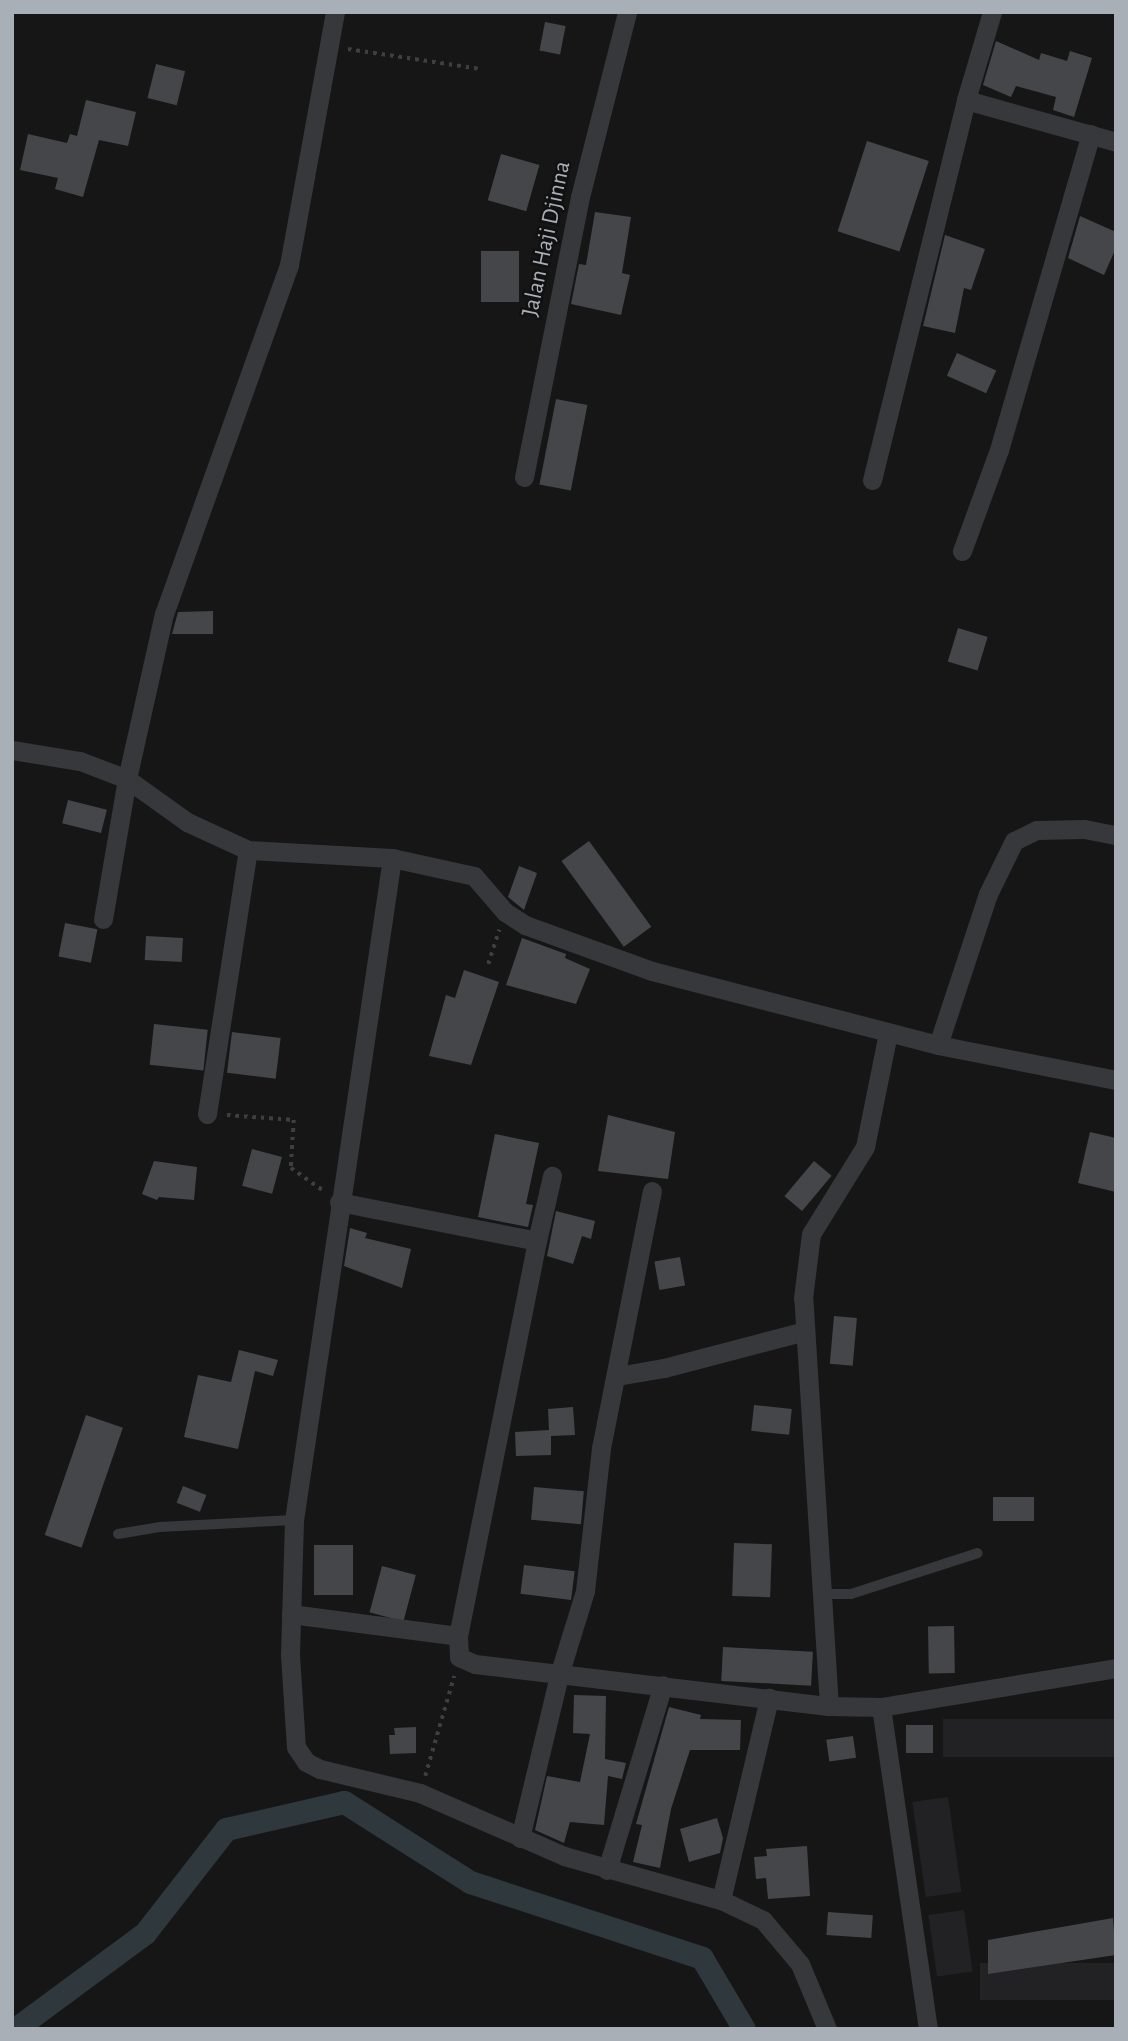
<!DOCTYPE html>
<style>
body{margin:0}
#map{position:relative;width:1128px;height:2041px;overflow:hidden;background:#161617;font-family:"Alegreya Sans",sans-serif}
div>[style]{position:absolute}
.built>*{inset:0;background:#222224;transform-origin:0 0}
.canal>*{height:23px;margin:-11.5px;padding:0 11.5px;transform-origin:11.5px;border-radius:11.5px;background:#2f383c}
.building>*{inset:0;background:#45464a;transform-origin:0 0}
.path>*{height:3.5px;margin-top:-1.75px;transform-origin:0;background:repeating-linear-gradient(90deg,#3d3f43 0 3.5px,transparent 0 8.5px)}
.lane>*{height:10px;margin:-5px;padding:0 5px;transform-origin:5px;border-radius:5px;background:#37383c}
.street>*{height:19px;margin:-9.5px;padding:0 9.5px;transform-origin:9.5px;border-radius:9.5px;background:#37383c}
span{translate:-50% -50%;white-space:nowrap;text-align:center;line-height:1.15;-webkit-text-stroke:5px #111112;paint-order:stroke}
.street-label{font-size:24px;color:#a9afb6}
.frame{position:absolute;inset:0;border:14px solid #a9afb6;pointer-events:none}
</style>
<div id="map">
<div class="built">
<i style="left:1116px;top:1719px;width:38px;height:173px;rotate:90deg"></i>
<i style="left:948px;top:1797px;width:96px;height:36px;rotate:82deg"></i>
<i style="left:964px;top:1910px;width:62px;height:36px;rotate:82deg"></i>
<i style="left:1116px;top:1963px;width:37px;height:136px;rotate:90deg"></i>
</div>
<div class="canal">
<i style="left:15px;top:2029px;width:162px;rotate:-36.4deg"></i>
<i style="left:145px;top:1933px;width:132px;rotate:-52.1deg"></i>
<i style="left:226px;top:1829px;width:121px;rotate:-12.9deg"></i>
<i style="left:344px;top:1802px;width:149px;rotate:32.4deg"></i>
<i style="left:470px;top:1882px;width:244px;rotate:18.1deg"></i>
<i style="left:702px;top:1958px;width:82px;rotate:59.4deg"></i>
</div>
<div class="building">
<i style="left:545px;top:22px;width:21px;height:29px;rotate:11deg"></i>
<i style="clip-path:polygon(996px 41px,1039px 60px,1041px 53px,1067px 61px,1070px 51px,1092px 58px,1074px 117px,1053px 110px,1056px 97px,1016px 86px,1011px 97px,983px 85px)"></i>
<i style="left:156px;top:64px;width:30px;height:35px;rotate:14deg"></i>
<i style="clip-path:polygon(86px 100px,136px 112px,128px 146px,99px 140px,83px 197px,55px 189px,58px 178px,20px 170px,28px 134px,67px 143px,70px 134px,77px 136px)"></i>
<i style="left:867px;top:141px;width:65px;height:95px;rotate:18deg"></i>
<i style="left:501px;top:154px;width:40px;height:48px;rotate:16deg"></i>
<i style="clip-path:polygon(595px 212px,631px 217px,622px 273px,630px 275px,621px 315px,571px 304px,579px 264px,586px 265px)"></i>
<i style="clip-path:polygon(1080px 216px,1116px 232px,1116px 248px,1104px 275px,1068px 258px)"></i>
<i style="clip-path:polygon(945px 235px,985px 249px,971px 290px,964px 288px,955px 333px,923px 326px)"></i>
<i style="left:519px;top:251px;width:51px;height:38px;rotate:90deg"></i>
<i style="left:957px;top:353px;width:43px;height:25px;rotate:24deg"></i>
<i style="left:556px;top:399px;width:32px;height:87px;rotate:11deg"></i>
<i style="clip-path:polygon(213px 611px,213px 634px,172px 634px,178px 612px)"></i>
<i style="left:958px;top:628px;width:31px;height:35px;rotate:17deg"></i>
<i style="left:68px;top:800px;width:40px;height:24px;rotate:14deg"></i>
<i style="left:589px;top:841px;width:106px;height:34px;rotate:54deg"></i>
<i style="clip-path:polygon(519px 866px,537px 873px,524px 910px,508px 897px)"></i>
<i style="left:65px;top:923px;width:33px;height:34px;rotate:11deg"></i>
<i style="left:146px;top:936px;width:37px;height:24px;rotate:3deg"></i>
<i style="clip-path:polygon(522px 938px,566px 954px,565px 958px,590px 969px,576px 1004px,506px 985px)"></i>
<i style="clip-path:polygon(464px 970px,499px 982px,471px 1065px,429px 1056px,446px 995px,455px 998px)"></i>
<i style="left:154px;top:1024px;width:54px;height:41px;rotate:6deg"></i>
<i style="left:232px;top:1032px;width:49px;height:41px;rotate:7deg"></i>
<i style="clip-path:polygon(608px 1115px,675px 1132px,668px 1179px,598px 1171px)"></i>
<i style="clip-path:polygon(1090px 1132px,1116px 1138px,1116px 1192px,1078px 1183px)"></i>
<i style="clip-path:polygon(495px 1134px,539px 1143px,526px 1204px,533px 1205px,528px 1227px,478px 1217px)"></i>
<i style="left:252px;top:1149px;width:31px;height:38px;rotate:15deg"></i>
<i style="clip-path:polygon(154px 1161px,197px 1167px,194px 1200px,159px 1197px,157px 1200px,142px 1194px)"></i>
<i style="left:814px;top:1161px;width:23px;height:46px;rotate:40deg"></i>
<i style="clip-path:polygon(556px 1211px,595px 1221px,591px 1239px,582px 1236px,573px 1264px,547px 1256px)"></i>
<i style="clip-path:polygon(350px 1228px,367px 1233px,365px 1238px,411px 1249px,402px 1288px,344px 1266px)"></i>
<i style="left:680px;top:1257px;width:29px;height:26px;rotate:80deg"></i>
<i style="left:834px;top:1316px;width:23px;height:48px;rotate:5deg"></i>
<i style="clip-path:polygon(239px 1350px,278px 1360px,273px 1376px,255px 1371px,238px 1449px,184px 1437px,198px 1375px,231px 1382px)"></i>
<i style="left:754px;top:1405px;width:38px;height:26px;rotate:6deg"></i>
<i style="clip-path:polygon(573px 1407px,575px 1435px,551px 1436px,551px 1455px,516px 1456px,515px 1432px,549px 1430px,548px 1409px)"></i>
<i style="left:86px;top:1415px;width:39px;height:127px;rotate:19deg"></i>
<i style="left:183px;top:1486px;width:25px;height:18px;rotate:21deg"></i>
<i style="left:534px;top:1487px;width:50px;height:33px;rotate:5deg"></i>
<i style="left:993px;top:1497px;width:41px;height:24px"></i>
<i style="left:734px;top:1543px;width:38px;height:53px;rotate:2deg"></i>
<i style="left:314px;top:1545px;width:39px;height:50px"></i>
<i style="left:524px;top:1565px;width:51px;height:29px;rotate:7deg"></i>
<i style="left:382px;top:1566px;width:35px;height:48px;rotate:15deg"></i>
<i style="left:954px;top:1626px;width:47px;height:26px;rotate:89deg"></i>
<i style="left:723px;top:1647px;width:90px;height:34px;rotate:3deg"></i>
<i style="clip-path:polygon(574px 1695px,606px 1696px,605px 1759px,626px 1763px,622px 1779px,608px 1776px,604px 1825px,570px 1822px,564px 1843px,535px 1830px,547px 1776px,580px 1782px,590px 1734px,573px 1733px)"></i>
<i style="clip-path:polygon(669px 1707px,701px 1715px,700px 1719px,741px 1720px,740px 1750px,690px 1750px,671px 1809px,660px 1868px,633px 1862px,642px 1825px,636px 1824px)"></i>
<i style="left:906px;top:1725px;width:27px;height:28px"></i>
<i style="clip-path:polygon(416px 1727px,416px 1753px,390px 1754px,389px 1735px,395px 1735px,394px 1728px)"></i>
<i style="left:853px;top:1736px;width:22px;height:27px;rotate:82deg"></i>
<i style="clip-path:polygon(717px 1818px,723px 1838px,720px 1853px,689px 1862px,680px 1829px)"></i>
<i style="clip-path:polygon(807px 1846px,810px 1896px,768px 1899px,766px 1878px,756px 1879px,754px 1857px,767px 1856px,766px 1849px)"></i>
<i style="left:828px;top:1912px;width:45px;height:23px;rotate:4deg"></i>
<i style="clip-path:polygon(1113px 1918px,1116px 1955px,988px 1974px,988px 1940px)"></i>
</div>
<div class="path">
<i style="left:348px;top:49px;width:134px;rotate:8.6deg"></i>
<i style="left:488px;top:964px;width:36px;rotate:-72deg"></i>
<i style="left:227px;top:1115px;width:67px;rotate:4.3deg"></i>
<i style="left:294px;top:1120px;width:48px;rotate:93.6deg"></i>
<i style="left:291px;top:1168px;width:38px;rotate:35deg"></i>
<i style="left:425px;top:1776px;width:104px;rotate:-73.8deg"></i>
</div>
<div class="lane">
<i style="left:118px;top:1534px;width:43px;rotate:-9.5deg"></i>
<i style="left:160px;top:1527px;width:134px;rotate:-3deg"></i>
<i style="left:822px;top:1594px;width:29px"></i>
<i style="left:851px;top:1594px;width:133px;rotate:-17.9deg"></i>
</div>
<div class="street">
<i style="left:992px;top:12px;width:92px;rotate:106.5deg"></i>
<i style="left:966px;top:100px;width:156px;rotate:15.6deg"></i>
<i style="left:524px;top:477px;width:286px;rotate:-78.7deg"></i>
<i style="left:580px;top:197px;width:191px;rotate:-75.7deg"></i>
<i style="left:872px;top:480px;width:391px;rotate:-76.1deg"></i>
<i style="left:962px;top:551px;width:108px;rotate:-69.9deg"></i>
<i style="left:999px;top:450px;width:329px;rotate:-73.8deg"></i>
<i style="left:12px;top:750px;width:69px;rotate:9.2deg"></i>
<i style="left:80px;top:761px;width:50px;rotate:21deg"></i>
<i style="left:127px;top:779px;width:74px;rotate:35.6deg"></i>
<i style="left:187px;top:822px;width:67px;rotate:24.7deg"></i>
<i style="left:248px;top:850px;width:144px;rotate:3.2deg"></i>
<i style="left:392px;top:858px;width:669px;rotate:98.42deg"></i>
<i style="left:294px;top:1520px;width:135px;rotate:91.7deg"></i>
<i style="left:290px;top:1655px;width:92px;rotate:86.3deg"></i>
<i style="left:296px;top:1747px;width:18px;rotate:56deg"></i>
<i style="left:306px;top:1762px;width:16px;rotate:27deg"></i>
<i style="left:320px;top:1769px;width:103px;rotate:13.5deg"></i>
<i style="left:420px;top:1793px;width:157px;rotate:23.6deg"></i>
<i style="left:564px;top:1856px;width:163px;rotate:15.7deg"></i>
<i style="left:721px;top:1900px;width:47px;rotate:25.5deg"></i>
<i style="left:763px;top:1920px;width:57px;rotate:49.9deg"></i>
<i style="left:800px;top:1964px;width:70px;rotate:67.4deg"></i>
<i style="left:392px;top:858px;width:84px;rotate:12.4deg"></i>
<i style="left:474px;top:876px;width:48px;rotate:49.3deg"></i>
<i style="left:505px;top:912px;width:24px;rotate:33deg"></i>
<i style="left:525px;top:925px;width:135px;rotate:19.9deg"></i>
<i style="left:652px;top:971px;width:295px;rotate:14.5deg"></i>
<i style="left:938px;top:1045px;width:181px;rotate:11.1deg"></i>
<i style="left:103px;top:919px;width:142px;rotate:-80.3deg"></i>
<i style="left:127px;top:779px;width:169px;rotate:-77.4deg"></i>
<i style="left:164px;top:614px;width:371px;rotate:-70.3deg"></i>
<i style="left:289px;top:265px;width:257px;rotate:-79.7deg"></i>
<i style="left:938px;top:1045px;width:159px;rotate:-71.7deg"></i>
<i style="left:988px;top:894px;width:59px;rotate:-63.9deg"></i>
<i style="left:1014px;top:841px;width:25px;rotate:-26deg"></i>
<i style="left:1037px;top:830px;width:47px;rotate:-1.2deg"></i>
<i style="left:1084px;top:829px;width:33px;rotate:11deg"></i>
<i style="left:207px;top:1114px;width:267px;rotate:-81.2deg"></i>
<i style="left:339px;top:1202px;width:202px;rotate:11.1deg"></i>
<i style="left:537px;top:1241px;width:403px;rotate:101.3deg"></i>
<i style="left:458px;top:1636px;width:21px;rotate:87deg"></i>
<i style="left:459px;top:1657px;width:17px;rotate:24deg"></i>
<i style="left:475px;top:1664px;width:356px;rotate:6.8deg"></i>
<i style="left:537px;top:1241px;width:67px;rotate:-77deg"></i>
<i style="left:617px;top:1376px;width:48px;rotate:-9.7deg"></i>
<i style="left:664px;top:1368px;width:146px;rotate:-14.7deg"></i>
<i style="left:291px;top:1614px;width:168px;rotate:7.5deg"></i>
<i style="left:881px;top:1707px;width:52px;rotate:-178.9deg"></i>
<i style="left:829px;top:1706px;width:409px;rotate:-93.6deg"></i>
<i style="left:803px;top:1298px;width:64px;rotate:-82.9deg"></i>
<i style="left:811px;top:1234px;width:102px;rotate:-58.2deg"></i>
<i style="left:865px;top:1147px;width:116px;rotate:-78.6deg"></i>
<i style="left:520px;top:1838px;width:168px;rotate:-76.5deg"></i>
<i style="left:559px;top:1675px;width:88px;rotate:-72.8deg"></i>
<i style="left:585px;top:1591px;width:144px;rotate:-83.6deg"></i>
<i style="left:601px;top:1448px;width:262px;rotate:-78.8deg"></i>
<i style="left:607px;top:1870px;width:193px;rotate:-73.2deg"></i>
<i style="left:721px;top:1900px;width:208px;rotate:-76.6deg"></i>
<i style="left:928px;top:2029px;width:325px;rotate:-98.3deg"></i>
<i style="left:881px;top:1707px;width:238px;rotate:-9.4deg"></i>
</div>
<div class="street-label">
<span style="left:547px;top:239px;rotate:-78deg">Jalan Haji Djinna</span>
</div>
<div class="frame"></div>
</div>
